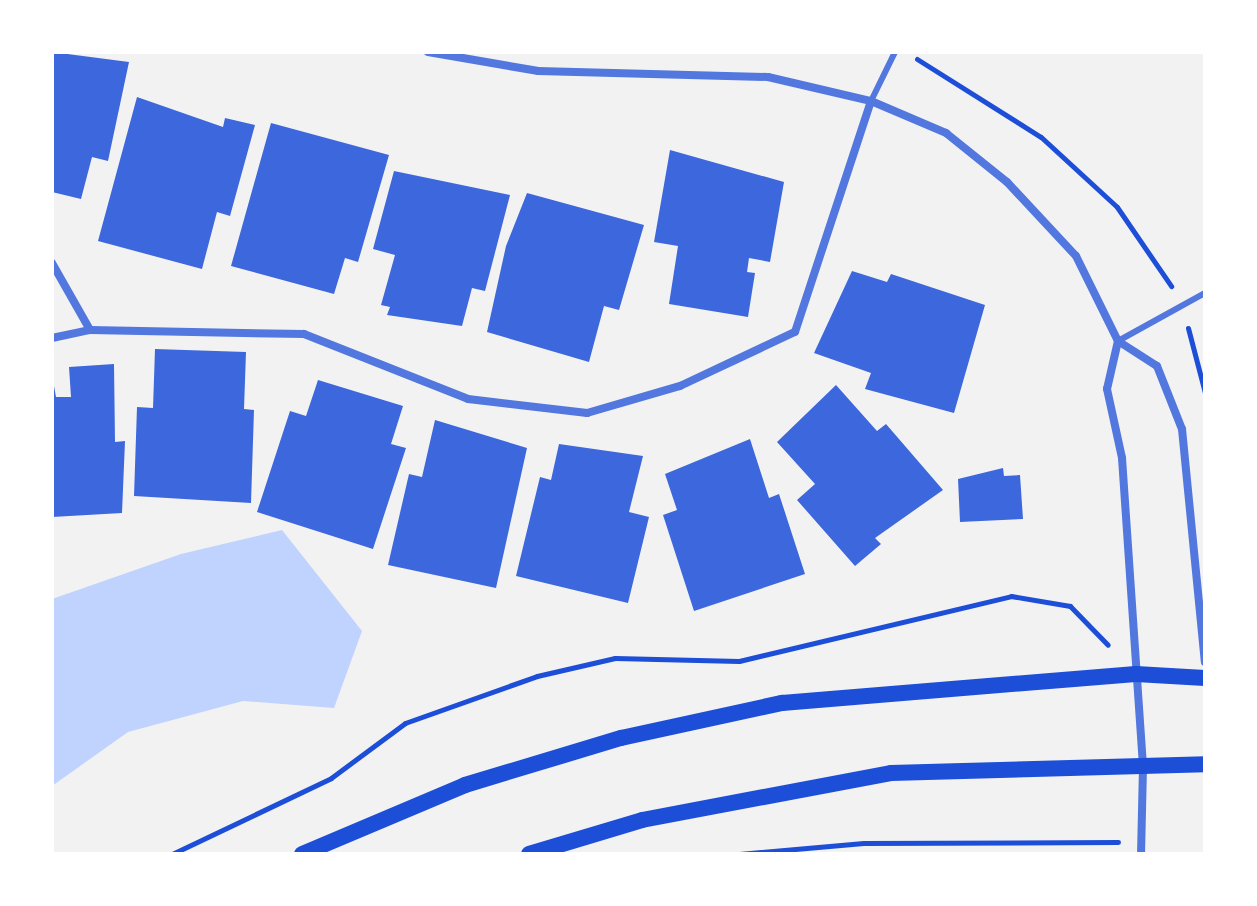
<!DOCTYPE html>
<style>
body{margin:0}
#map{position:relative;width:1257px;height:906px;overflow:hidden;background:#f2f2f2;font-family:Figtree,sans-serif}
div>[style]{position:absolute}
.water>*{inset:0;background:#bfd3fe}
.building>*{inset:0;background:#3d67dc}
.path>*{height:5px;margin:-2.5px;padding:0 2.5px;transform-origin:2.5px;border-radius:2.5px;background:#1d4ed8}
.service>*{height:6px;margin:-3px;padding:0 3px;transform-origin:3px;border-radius:3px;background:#5277de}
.minor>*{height:8px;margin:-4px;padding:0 4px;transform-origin:4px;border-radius:4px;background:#5277de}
.secondary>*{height:16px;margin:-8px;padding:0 8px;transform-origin:8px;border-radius:8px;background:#1d4ed8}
span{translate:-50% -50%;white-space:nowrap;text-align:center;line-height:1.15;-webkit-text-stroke:8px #fff;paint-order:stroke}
.frame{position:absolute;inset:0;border:54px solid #fff;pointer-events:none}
</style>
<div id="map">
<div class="water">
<i style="clip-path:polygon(282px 530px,362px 631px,334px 708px,243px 701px,128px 732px,52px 786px,52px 599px,181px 554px)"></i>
</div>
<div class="building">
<i style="clip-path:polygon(52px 52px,129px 62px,108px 161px,92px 157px,81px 199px,52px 192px)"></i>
<i style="clip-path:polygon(137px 97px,223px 127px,225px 118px,255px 125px,230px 216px,217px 212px,202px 269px,98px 241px)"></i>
<i style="clip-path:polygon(271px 123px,389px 155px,358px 262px,345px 258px,334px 294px,231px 266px)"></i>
<i style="clip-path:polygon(670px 150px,784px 182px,770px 262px,749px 258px,747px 272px,755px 273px,748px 317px,669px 304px,678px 246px,654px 242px)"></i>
<i style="clip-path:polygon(394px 171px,510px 195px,485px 291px,472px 288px,462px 326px,387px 315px,390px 307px,381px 305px,395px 255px,373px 249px)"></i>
<i style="clip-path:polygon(527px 193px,644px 225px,619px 310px,604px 306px,589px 362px,487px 332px,506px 246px)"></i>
<i style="clip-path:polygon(852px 271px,887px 282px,891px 274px,985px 305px,954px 413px,865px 389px,871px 373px,814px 353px)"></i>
<i style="clip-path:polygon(155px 349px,246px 352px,244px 409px,254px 410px,251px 503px,134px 496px,137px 407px,153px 408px)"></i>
<i style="clip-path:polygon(114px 364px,115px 442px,125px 441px,122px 513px,52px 517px,52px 375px,56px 397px,71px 397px,69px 367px)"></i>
<i style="clip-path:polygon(318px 380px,403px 406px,391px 444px,406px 448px,373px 549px,257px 512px,290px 411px,306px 416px)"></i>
<i style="clip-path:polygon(836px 385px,877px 431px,886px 424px,943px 490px,875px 538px,881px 544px,855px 566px,797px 500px,815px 484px,777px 442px)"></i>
<i style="clip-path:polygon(435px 420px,527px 448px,496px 588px,388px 565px,409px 474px,422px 477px)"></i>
<i style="clip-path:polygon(750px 439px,769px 498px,779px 494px,805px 574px,694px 611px,663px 515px,677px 510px,665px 474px)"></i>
<i style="clip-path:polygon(559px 444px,643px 456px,629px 512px,649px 517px,628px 603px,516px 576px,540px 477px,551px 480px)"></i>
<i style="clip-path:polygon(1003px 468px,1004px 476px,1020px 475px,1023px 519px,960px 522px,958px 479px)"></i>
</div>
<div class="path">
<i style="left:917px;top:59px;width:146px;rotate:32.2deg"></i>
<i style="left:1041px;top:137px;width:103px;rotate:42.6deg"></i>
<i style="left:1117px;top:207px;width:96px;rotate:55.6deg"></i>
<i style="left:1188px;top:328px;width:67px;rotate:75.3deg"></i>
<i style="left:172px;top:854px;width:176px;rotate:-25.5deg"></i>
<i style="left:331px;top:778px;width:92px;rotate:-36.6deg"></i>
<i style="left:405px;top:723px;width:140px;rotate:-19.6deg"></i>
<i style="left:537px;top:676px;width:80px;rotate:-13deg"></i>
<i style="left:615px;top:658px;width:124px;rotate:1.4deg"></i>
<i style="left:739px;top:661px;width:280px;rotate:-13.4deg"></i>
<i style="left:1011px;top:596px;width:60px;rotate:9.6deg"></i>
<i style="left:1070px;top:606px;width:54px;rotate:45.7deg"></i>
<i style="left:739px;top:854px;width:125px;rotate:-5deg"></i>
<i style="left:864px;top:843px;width:254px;rotate:-0.2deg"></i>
</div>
<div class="service">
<i style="left:871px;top:101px;width:55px;rotate:-63.9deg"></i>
<i style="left:1118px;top:341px;width:99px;rotate:-28.9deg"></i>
</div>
<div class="minor">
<i style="left:428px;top:52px;width:112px;rotate:9.8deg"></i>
<i style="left:538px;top:71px;width:230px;rotate:1.5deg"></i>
<i style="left:768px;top:77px;width:106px;rotate:13.1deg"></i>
<i style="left:871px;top:101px;width:82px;rotate:23.1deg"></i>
<i style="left:946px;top:133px;width:78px;rotate:38.8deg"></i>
<i style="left:1007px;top:182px;width:101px;rotate:47deg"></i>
<i style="left:1076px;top:256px;width:95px;rotate:63.7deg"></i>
<i style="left:1118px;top:341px;width:46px;rotate:32.7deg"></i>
<i style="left:1157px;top:366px;width:68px;rotate:68.4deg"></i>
<i style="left:1182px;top:429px;width:234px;rotate:84.4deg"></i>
<i style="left:52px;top:263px;width:77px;rotate:60.4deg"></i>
<i style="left:52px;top:338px;width:39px;rotate:-12deg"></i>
<i style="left:90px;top:330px;width:214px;rotate:1.1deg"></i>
<i style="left:304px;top:334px;width:176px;rotate:21.6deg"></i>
<i style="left:468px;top:399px;width:120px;rotate:6.7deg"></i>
<i style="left:587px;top:413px;width:97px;rotate:-16.2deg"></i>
<i style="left:680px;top:386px;width:127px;rotate:-25.2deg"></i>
<i style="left:795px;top:332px;width:243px;rotate:-71.8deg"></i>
<i style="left:1118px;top:341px;width:49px;rotate:102.9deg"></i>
<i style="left:1107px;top:389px;width:71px;rotate:77.7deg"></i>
<i style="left:1122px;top:458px;width:310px;rotate:86.1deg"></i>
<i style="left:1143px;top:767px;width:87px;rotate:91.3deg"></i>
</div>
<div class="secondary">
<i style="left:302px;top:854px;width:177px;rotate:-22.9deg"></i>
<i style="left:465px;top:785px;width:163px;rotate:-16.8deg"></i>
<i style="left:621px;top:738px;width:165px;rotate:-12.3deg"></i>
<i style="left:782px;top:703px;width:355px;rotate:-4.7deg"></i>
<i style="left:1136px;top:674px;width:69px;rotate:3.3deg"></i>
<i style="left:529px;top:854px;width:118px;rotate:-16.7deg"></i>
<i style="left:642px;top:820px;width:253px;rotate:-10.7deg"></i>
<i style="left:891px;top:773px;width:314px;rotate:-1.6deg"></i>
</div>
<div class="frame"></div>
</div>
